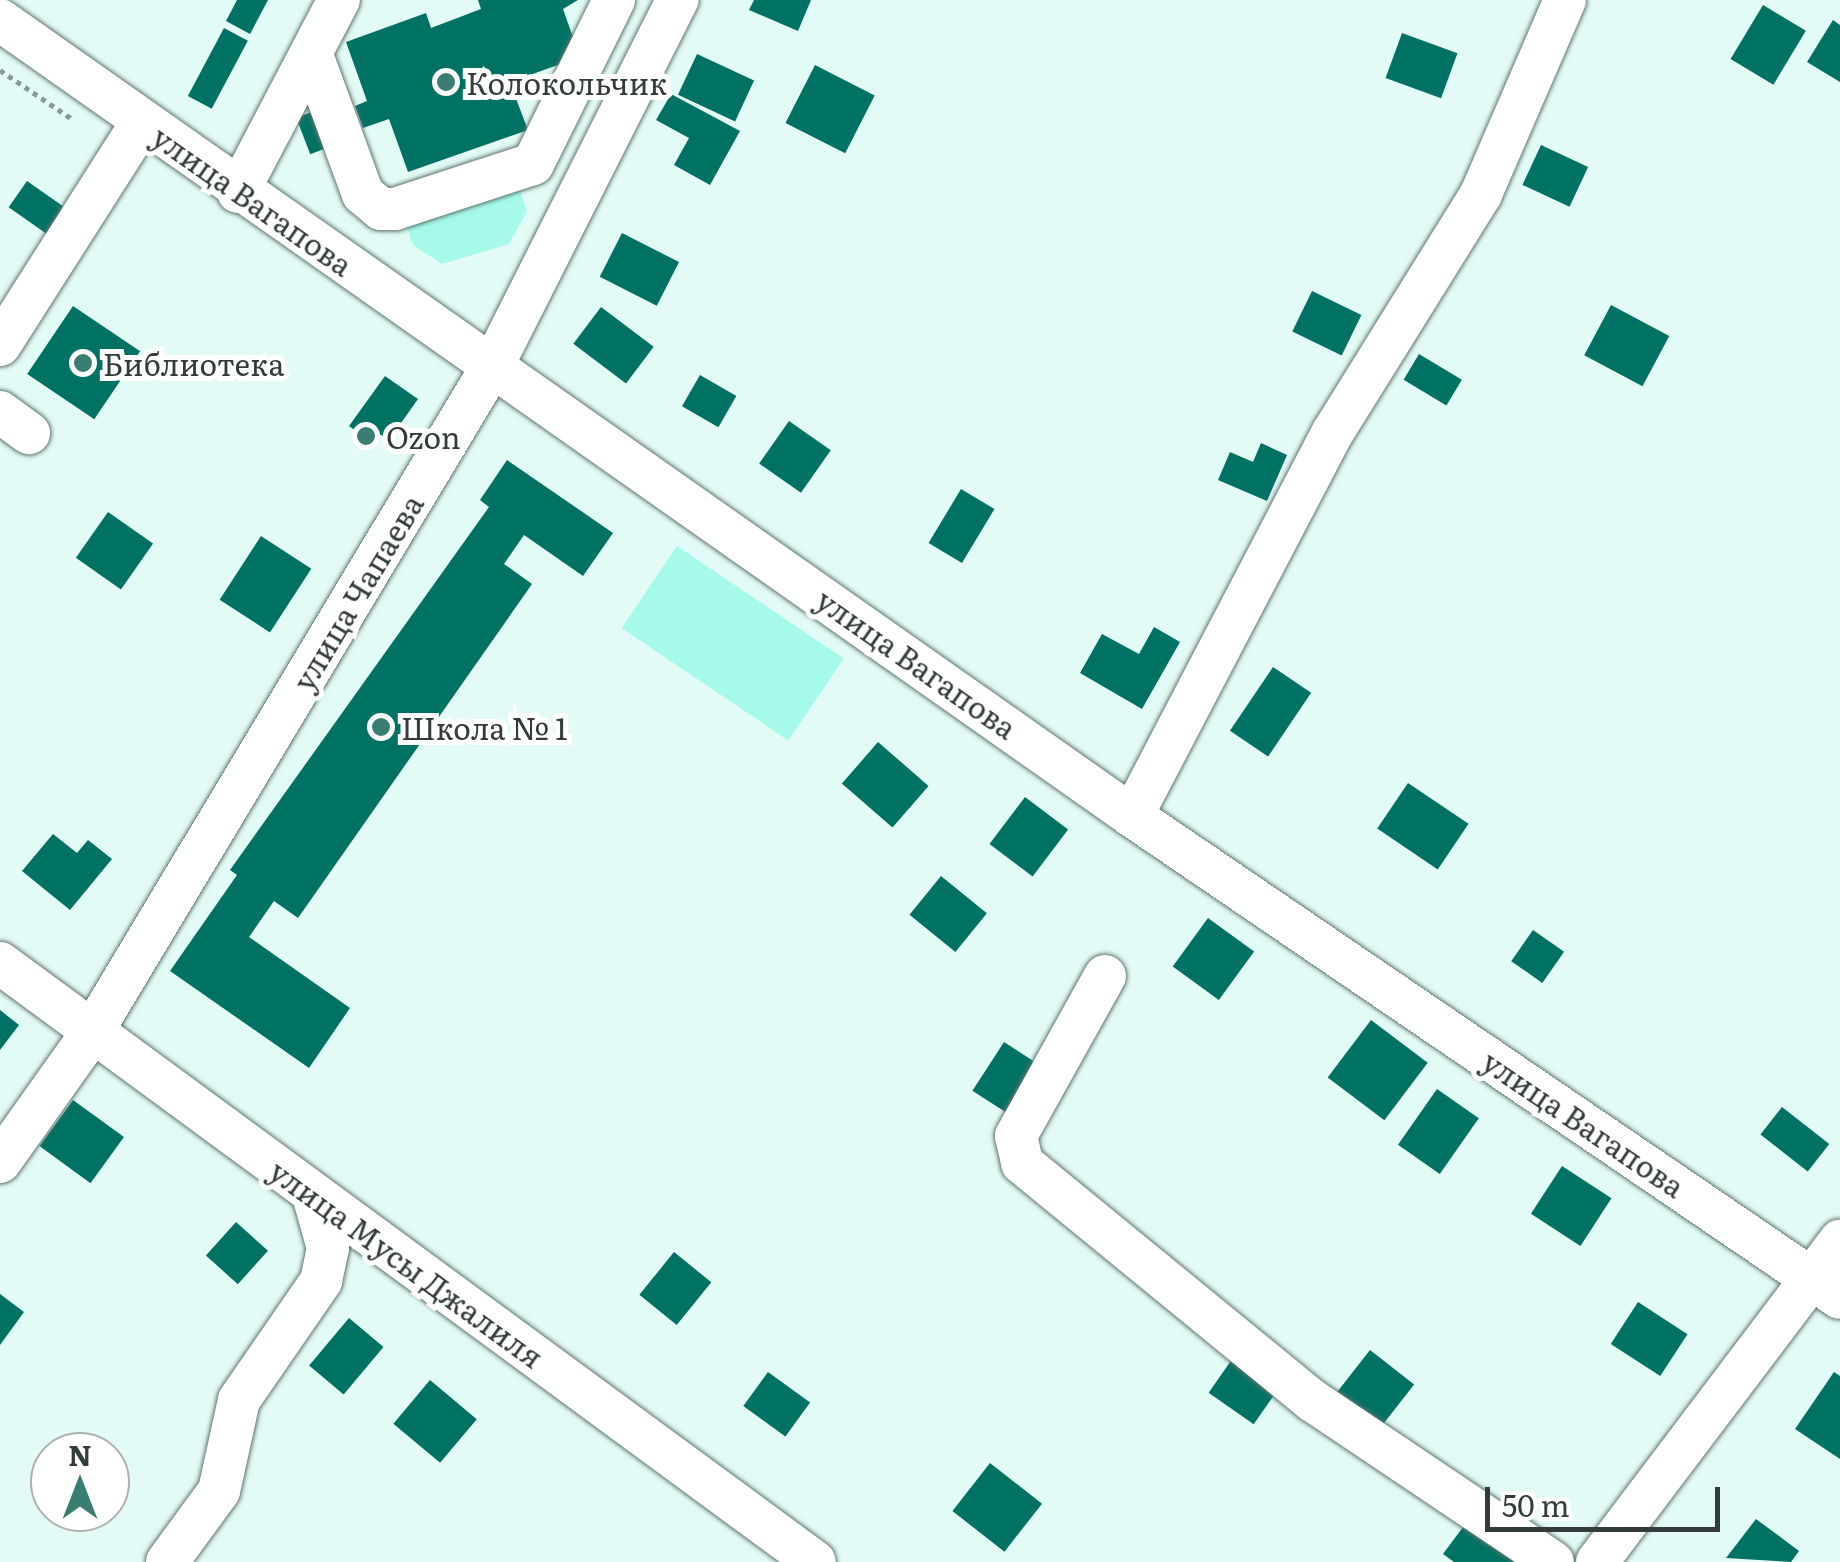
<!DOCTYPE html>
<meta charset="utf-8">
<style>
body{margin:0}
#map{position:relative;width:1840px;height:1562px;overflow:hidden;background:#e3fbf6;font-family:Literata,serif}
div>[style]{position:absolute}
.green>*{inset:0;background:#a6fae9;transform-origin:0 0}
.building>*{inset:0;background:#007264;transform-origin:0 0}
.path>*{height:5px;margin-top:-2.5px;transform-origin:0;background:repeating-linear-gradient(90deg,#899996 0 5px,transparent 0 10px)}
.roads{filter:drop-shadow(0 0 2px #5f7570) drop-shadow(0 0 2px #5f7570)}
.minor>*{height:42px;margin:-21px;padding:0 21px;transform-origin:21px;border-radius:21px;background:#fff}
.dots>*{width:28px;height:28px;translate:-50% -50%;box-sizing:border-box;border:5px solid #fff;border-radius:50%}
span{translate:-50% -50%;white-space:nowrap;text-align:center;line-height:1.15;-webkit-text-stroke:10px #fff;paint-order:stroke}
.poi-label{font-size:30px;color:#333c3a}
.left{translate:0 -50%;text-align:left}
.street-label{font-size:30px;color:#333c3a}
.north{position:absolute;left:30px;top:1432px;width:100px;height:100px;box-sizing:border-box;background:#fff;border:2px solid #adb1b0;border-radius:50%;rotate:0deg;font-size:28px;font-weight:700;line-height:40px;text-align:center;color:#333c3a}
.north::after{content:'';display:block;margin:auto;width:35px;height:45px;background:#3a7e72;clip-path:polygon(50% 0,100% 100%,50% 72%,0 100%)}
.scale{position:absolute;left:1485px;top:1487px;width:235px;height:45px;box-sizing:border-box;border:5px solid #333c3a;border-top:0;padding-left:12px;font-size:30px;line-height:35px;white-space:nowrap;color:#333c3a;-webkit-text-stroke:8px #fff;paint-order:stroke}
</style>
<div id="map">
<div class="green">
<i style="clip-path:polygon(519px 187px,527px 211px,509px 244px,442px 264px,413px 245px,406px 225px)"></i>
<i style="left:677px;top:546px;width:201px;height:99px;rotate:34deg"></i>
</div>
<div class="building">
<i style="clip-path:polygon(237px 0,268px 0,250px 34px,226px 21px)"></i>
<i style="clip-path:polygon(478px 0,578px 0,563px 9px,580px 57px,530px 75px,535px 89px,515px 96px,528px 130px,408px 172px,389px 119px,363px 128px,355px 106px,367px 101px,346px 42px,426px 13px,431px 28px,481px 9px)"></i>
<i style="clip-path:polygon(754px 0,811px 0,798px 31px,749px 10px)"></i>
<i style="left:1763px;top:5px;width:50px;height:63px;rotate:31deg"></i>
<i style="clip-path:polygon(1833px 20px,1840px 25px,1840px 82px,1807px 62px)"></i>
<i style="left:224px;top:28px;width:27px;height:77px;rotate:28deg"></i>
<i style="left:1402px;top:33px;width:59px;height:48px;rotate:20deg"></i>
<i style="left:697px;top:54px;width:63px;height:45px;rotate:25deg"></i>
<i style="left:815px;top:65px;width:67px;height:65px;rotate:27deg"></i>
<i style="clip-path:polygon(671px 94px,740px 131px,710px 185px,674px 165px,689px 138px,656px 120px)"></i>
<i style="left:314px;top:111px;width:39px;height:19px;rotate:69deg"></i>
<i style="left:1541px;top:145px;width:52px;height:44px;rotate:25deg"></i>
<i style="left:27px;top:181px;width:54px;height:32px;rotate:35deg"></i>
<i style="left:622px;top:233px;width:64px;height:49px;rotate:27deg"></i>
<i style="left:1312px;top:291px;width:55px;height:45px;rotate:26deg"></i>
<i style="left:1611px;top:305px;width:66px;height:57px;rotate:28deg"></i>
<i style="left:73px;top:306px;width:81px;height:82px;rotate:34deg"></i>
<i style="left:601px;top:307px;width:66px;height:46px;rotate:37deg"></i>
<i style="left:1419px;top:354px;width:50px;height:30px;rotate:31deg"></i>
<i style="left:700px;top:375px;width:42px;height:36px;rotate:30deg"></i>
<i style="clip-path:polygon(385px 376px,418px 399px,389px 440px,375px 431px,368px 440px,349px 426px)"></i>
<i style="left:789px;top:421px;width:51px;height:52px;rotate:35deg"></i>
<i style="clip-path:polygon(1261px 443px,1287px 455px,1267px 501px,1218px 480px,1230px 452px,1253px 462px)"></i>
<i style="clip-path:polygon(507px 460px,613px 533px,583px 576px,524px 535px,504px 564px,532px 584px,298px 918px,274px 901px,249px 937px,350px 1008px,309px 1068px,170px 971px,237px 875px,230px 870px,489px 507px,480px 500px)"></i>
<i style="left:961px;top:489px;width:39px;height:63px;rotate:31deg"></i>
<i style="left:108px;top:512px;width:55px;height:56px;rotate:35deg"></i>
<i style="left:261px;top:536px;width:60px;height:76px;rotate:33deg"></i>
<i style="clip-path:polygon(1154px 627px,1180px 642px,1142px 709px,1080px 673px,1102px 634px,1139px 654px)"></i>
<i style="left:1273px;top:667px;width:46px;height:77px;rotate:34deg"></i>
<i style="left:878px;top:742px;width:67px;height:55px;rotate:41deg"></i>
<i style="left:1408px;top:783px;width:73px;height:55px;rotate:34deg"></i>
<i style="left:1025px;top:797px;width:54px;height:59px;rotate:37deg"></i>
<i style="clip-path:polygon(53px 834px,77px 853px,88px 840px,112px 859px,70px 910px,22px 871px)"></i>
<i style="left:941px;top:876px;width:59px;height:50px;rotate:39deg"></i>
<i style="left:1208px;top:918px;width:57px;height:60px;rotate:36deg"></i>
<i style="left:1533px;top:930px;width:38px;height:38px;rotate:35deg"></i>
<i style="clip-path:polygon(0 1010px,19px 1025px,0 1050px)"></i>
<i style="left:1371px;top:1020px;width:71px;height:72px;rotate:37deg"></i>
<i style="left:1004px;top:1042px;width:44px;height:58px;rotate:33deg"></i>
<i style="left:1437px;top:1089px;width:51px;height:68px;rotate:35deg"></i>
<i style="left:73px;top:1100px;width:63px;height:57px;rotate:36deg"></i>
<i style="left:1782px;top:1107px;width:60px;height:35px;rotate:38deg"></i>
<i style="left:1562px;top:1166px;width:59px;height:57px;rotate:33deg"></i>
<i style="left:236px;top:1222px;width:43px;height:45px;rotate:42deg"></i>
<i style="left:674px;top:1252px;width:48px;height:55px;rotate:39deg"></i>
<i style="clip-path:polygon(0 1294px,24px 1312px,0 1345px)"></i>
<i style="left:1638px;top:1302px;width:59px;height:50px;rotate:33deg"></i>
<i style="left:349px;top:1318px;width:45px;height:62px;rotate:40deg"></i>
<i style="left:1370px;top:1350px;width:56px;height:53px;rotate:38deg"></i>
<i style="left:1235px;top:1355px;width:55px;height:46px;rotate:35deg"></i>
<i style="left:768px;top:1372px;width:52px;height:42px;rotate:36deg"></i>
<i style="clip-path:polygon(1834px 1372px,1840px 1376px,1840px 1459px,1795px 1429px)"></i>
<i style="left:430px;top:1380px;width:61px;height:57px;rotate:40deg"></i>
<i style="left:990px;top:1463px;width:66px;height:61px;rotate:38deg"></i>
<i style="clip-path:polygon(1469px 1519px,1518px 1555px,1513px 1562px,1454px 1562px,1443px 1554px)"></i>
<i style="clip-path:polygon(1756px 1519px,1799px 1551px,1791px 1562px,1726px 1558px)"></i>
</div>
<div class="path">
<i style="left:0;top:70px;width:87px;rotate:34.2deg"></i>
</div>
<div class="roads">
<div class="minor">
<i style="left:0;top:20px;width:1384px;rotate:35.11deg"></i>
<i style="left:1132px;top:816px;width:856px;rotate:34.25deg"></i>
<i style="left:312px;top:55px;width:148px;rotate:69.9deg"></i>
<i style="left:363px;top:194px;width:23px;rotate:40deg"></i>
<i style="left:381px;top:209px;width:14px"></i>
<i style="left:395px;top:209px;width:145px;rotate:-18.1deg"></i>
<i style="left:533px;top:164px;width:183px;rotate:-63.7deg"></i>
<i style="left:238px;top:192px;width:217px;rotate:-62.3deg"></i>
<i style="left:0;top:345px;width:264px;rotate:-57.5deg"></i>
<i style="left:0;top:412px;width:36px;rotate:36deg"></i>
<i style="left:1132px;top:816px;width:433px;rotate:-62.4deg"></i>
<i style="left:1333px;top:432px;width:280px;rotate:-58.1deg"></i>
<i style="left:1481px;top:194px;width:211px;rotate:-66.6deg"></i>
<i style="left:0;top:963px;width:1011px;rotate:36.31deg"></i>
<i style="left:1105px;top:976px;width:183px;rotate:119.1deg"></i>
<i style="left:1016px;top:1136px;width:28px;rotate:77deg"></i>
<i style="left:1022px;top:1163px;width:376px;rotate:39.3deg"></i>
<i style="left:1313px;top:1401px;width:289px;rotate:33.9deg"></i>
<i style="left:0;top:1162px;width:157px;rotate:-54.6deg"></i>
<i style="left:91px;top:1034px;width:783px;rotate:-59.01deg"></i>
<i style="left:494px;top:363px;width:407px;rotate:-63.2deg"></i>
<i style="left:167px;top:1562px;width:88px;rotate:-53.8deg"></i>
<i style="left:219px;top:1491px;width:93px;rotate:-77.6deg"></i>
<i style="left:239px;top:1400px;width:145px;rotate:-55.4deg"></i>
<i style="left:321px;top:1281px;width:34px;rotate:-78deg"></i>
<i style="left:328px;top:1248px;width:55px;rotate:-105.8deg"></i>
<i style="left:1597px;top:1562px;width:403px;rotate:-52.9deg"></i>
</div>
</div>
<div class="dots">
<i style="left:446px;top:82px;background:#3a7e72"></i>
<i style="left:83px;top:363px;background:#3a7e72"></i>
<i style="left:366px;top:436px;background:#3a7e72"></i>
<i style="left:381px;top:727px;background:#3a7e72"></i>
</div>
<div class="poi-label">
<span class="left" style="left:466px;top:82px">Колокольчик</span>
<span class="left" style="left:103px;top:363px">Библиотека</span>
<span class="left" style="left:386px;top:436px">Ozon</span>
<span class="left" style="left:401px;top:727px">Школа № 1</span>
</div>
<div class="street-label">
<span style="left:253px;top:200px;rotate:35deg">улица Вагапова</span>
<span style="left:357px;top:592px;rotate:-59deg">улица Чапаева</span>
<span style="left:917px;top:663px;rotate:35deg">улица Вагапова</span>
<span style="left:1584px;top:1123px;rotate:34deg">улица Вагапова</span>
<span style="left:407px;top:1263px;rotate:36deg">улица Мусы Джалиля</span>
</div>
<div class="north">N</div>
<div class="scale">50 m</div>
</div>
